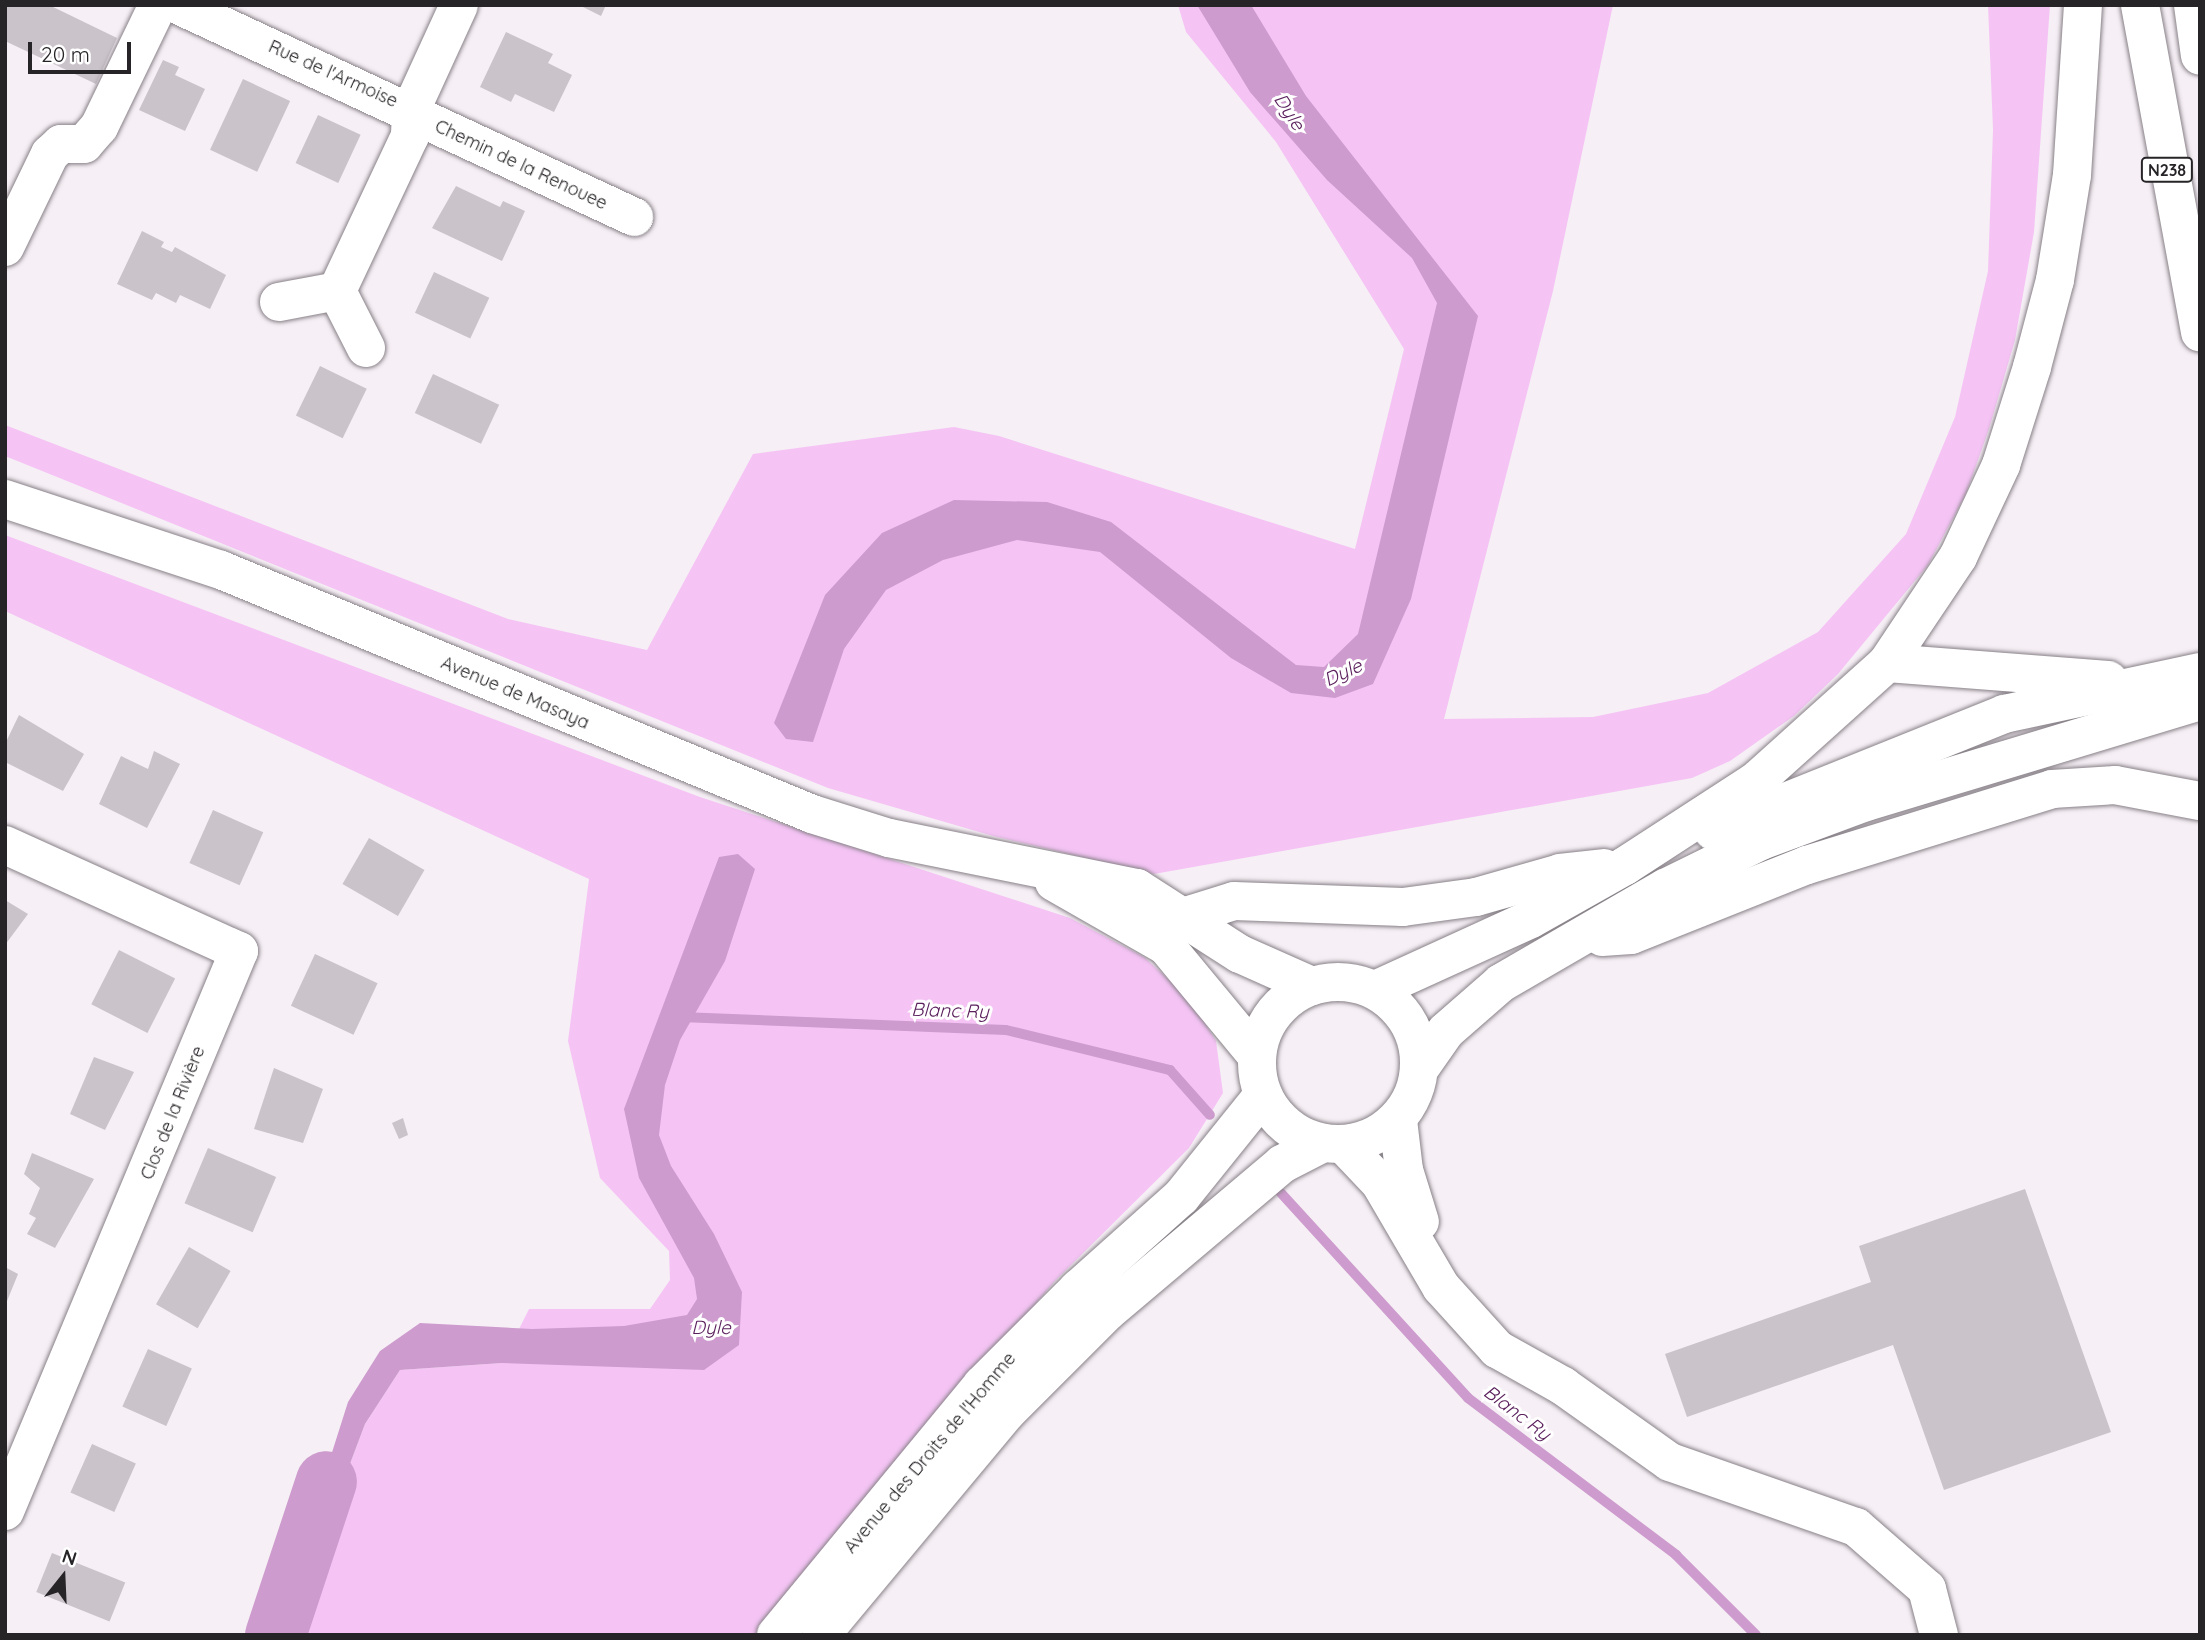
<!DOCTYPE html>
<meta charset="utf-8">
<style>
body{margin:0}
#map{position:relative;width:2205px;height:1640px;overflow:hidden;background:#f6eff5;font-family:Quicksand,sans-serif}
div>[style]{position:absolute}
.green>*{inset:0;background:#f5c4f5}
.water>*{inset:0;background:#cd9bcd}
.stream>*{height:10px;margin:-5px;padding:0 5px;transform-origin:5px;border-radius:5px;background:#cd9bcd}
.river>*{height:61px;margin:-30.5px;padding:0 30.5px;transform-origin:30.5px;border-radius:30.5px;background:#cd9bcd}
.building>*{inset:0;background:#cac3ca;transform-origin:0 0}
.roads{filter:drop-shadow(0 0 2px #878187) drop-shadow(0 0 2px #878187)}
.minor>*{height:38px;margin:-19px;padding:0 19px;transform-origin:19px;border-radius:19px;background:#fff}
.major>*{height:38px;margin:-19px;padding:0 19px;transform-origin:19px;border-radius:19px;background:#fff}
.major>.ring{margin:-19px;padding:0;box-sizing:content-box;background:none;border:38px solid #fff;border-radius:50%}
.highway>*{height:38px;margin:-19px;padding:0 19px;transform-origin:19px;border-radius:19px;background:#fff}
span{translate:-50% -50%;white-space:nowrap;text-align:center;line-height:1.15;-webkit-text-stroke:6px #fff;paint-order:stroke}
.shield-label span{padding:2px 5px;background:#fff;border:2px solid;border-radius:5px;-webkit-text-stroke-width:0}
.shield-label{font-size:16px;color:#272427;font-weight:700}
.street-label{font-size:18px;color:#272427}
.water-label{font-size:19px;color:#5b205d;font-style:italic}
.frame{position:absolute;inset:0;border:7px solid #272427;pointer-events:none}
.north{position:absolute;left:28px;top:1542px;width:70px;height:70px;-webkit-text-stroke:5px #fff;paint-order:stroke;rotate:18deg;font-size:19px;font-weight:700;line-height:28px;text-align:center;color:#272427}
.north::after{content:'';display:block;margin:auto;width:24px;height:32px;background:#272427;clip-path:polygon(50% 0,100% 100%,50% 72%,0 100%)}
.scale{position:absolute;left:28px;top:42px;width:103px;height:32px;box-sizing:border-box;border:4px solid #272427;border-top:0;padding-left:9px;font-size:21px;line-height:24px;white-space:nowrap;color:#272427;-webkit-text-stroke:5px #fff;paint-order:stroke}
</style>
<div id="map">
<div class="green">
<i style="clip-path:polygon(1178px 5px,1613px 5px,1553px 291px,1444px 719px,1593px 717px,1708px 693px,1818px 632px,1906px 534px,1955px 417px,1988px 271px,1993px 130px,1988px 5px,2050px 5px,2034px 232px,2015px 340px,1989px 429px,1966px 494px,1928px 565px,1838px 674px,1794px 716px,1730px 761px,1692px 778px,1154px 874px,993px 836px,828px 788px,5px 456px,5px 425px,508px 619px,647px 650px,753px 454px,954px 427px,999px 436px,1355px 549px,1404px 349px,1276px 142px,1186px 32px)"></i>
<i style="clip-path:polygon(5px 535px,700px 797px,1070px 918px,1144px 957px,1190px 999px,1216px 1041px,1223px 1093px,1189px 1148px,1055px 1281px,754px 1635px,300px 1635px,327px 1525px,365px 1424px,400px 1370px,502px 1363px,529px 1309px,650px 1309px,670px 1280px,669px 1251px,600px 1178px,568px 1041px,589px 879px,5px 611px)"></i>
</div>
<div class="water">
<i style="clip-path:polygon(1197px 5px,1251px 5px,1306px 96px,1478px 316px,1411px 599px,1373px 684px,1335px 698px,1291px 693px,1231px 658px,1100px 552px,1017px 540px,943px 560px,886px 590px,844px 649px,813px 742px,786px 739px,774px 723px,825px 595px,882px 533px,954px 500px,1047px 502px,1111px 522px,1296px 665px,1324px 667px,1358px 634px,1437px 303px,1412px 258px,1327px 180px,1250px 92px)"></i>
<i style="clip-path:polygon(738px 854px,755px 869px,725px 961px,680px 1040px,665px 1085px,659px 1135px,671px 1166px,714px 1234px,742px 1292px,739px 1345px,704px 1370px,502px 1363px,400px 1370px,365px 1424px,327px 1525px,300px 1635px,274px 1635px,348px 1402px,380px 1351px,420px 1323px,532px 1329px,624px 1326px,687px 1315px,697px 1299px,694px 1278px,639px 1178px,624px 1109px,719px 857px)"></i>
</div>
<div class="stream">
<i style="left:681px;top:1017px;width:325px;rotate:2.3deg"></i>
<i style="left:1006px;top:1030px;width:169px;rotate:13.7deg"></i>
<i style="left:1170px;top:1070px;width:60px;rotate:48.4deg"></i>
<i style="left:1281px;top:1193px;width:277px;rotate:47.6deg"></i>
<i style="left:1468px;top:1398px;width:261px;rotate:37deg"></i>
<i style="left:1676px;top:1555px;width:113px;rotate:45deg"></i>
</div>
<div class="river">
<i style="left:275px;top:1635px;width:162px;rotate:-71.7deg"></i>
</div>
<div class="building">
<i style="clip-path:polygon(5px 5px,49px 5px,117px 38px,96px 84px,5px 41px)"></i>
<i style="clip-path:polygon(579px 5px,606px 5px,601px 16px)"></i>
<i style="clip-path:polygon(506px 32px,553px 54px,548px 63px,572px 75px,554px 112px,515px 94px,511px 102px,480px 87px)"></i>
<i style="clip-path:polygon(163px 60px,179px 67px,175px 75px,205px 89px,185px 131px,139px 110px)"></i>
<i style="left:243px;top:79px;width:52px;height:78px;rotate:25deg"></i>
<i style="left:318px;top:115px;width:47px;height:53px;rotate:25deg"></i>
<i style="clip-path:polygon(456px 186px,500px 207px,503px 201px,525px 211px,502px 261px,432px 228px)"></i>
<i style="clip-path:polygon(142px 231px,164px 242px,161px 247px,172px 252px,175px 247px,226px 275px,210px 309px,180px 295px,176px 303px,156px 293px,152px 300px,117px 284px)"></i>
<i style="left:434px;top:272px;width:61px;height:45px;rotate:25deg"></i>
<i style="left:320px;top:366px;width:52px;height:55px;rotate:26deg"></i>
<i style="left:433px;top:374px;width:73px;height:43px;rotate:25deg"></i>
<i style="clip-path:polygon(19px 715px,84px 754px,63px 791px,5px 762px,5px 744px)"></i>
<i style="clip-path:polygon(154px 751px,180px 764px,147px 828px,99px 804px,121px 756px,148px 769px)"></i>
<i style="left:213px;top:810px;width:55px;height:58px;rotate:24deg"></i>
<i style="left:369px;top:838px;width:64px;height:53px;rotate:30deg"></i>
<i style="clip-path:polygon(5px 900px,28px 914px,5px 945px)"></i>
<i style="left:119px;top:950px;width:63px;height:61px;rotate:27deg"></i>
<i style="left:315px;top:954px;width:69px;height:57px;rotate:25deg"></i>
<i style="clip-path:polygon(94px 1057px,134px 1072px,105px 1130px,70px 1114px)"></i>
<i style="clip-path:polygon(274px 1068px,323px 1089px,303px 1143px,254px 1129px)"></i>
<i style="clip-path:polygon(403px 1118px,408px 1135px,399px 1139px,392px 1123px)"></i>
<i style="left:208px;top:1148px;width:74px;height:60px;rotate:23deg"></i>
<i style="clip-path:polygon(32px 1153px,94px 1179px,55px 1248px,27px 1234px,36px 1218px,29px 1214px,40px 1188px,24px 1174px)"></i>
<i style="clip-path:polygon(2025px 1189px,2111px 1432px,1944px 1490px,1893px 1345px,1687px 1417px,1665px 1354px,1871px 1282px,1859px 1246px)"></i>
<i style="left:189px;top:1247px;width:48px;height:66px;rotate:30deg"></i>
<i style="clip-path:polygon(5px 1267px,18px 1274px,5px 1306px)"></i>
<i style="left:148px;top:1349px;width:48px;height:63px;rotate:24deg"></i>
<i style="left:92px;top:1444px;width:48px;height:53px;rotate:24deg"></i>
<i style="left:52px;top:1553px;width:79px;height:42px;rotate:22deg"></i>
</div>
<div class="roads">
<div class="minor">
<i style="left:178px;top:5px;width:503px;rotate:24.93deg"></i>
<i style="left:5px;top:247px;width:103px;rotate:-64.2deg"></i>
<i style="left:50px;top:154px;width:15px;rotate:-42deg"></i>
<i style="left:61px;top:144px;width:23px"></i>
<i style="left:84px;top:144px;width:23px;rotate:-49deg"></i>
<i style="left:99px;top:127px;width:136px;rotate:-64.2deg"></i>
<i style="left:337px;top:291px;width:64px;rotate:63deg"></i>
<i style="left:279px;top:302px;width:59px;rotate:-10.7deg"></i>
<i style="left:337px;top:291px;width:171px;rotate:-64.8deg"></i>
<i style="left:410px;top:136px;width:26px;rotate:-88deg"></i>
<i style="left:411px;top:110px;width:115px;rotate:-65.4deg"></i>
<i style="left:5px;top:845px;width:257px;rotate:24.4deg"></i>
<i style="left:239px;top:951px;width:607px;rotate:112.68deg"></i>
<i style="left:1398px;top:1120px;width:50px;rotate:83.2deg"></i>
<i style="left:1404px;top:1170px;width:54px;rotate:72.9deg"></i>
<i style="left:1344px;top:1145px;width:52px;rotate:46.5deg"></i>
<i style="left:1380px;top:1183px;width:121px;rotate:59.6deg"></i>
<i style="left:1441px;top:1287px;width:84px;rotate:47.9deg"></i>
<i style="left:1497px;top:1349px;width:76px;rotate:29.3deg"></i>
<i style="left:1563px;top:1386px;width:131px;rotate:35.4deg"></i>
<i style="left:1670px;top:1462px;width:197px;rotate:19.3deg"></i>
<i style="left:1856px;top:1527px;width:94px;rotate:41.1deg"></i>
<i style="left:1927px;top:1589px;width:48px;rotate:75.4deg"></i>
</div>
<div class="major">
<i style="left:5px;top:499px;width:227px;rotate:18.2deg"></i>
<i style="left:221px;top:570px;width:639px;rotate:22.43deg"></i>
<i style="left:812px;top:814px;width:81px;rotate:17.3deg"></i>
<i style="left:889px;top:838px;width:253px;rotate:11.4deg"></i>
<i style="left:1137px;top:888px;width:122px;rotate:32.7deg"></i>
<i style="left:1240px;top:954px;width:79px;rotate:24deg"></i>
<i style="left:1054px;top:882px;width:129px;rotate:29.7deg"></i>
<i style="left:1166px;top:946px;width:143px;rotate:50.4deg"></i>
<i class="ring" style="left:1257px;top:982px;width:124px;height:124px"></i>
<i style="left:776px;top:1635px;width:324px;rotate:-50.5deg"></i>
<i style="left:982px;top:1385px;width:136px;rotate:-45deg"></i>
<i style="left:1078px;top:1289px;width:138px;rotate:-41.8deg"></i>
<i style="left:1181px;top:1197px;width:131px;rotate:-51.2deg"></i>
<i style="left:821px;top:1635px;width:290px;rotate:-50.2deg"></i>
<i style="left:1007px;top:1412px;width:141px;rotate:-45deg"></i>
<i style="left:1107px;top:1312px;width:229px;rotate:-40.2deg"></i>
<i style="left:1282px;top:1164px;width:46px;rotate:-27.1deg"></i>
</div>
<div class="highway">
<i style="left:2140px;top:5px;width:333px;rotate:79.6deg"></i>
<i style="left:2193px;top:5px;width:51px;rotate:82.2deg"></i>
<i style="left:1887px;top:663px;width:222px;rotate:4.4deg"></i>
<i style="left:1713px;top:831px;width:314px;rotate:-21.9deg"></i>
<i style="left:2004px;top:714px;width:200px;rotate:-12.1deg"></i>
<i style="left:1183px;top:917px;width:53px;rotate:-17.4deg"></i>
<i style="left:1234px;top:901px;width:169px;rotate:2deg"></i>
<i style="left:1403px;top:907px;width:74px;rotate:-7.8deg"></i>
<i style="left:1476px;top:897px;width:87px;rotate:-15.9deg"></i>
<i style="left:1560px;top:873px;width:44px;rotate:-6.5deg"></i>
<i style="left:1602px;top:937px;width:29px;rotate:-4deg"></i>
<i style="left:1631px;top:935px;width:189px;rotate:-21.7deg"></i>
<i style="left:1807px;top:865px;width:257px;rotate:-17.2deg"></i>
<i style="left:2052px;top:789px;width:63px;rotate:-3.6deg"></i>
<i style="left:2115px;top:785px;width:86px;rotate:10.7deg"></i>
<i style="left:1375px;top:990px;width:171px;rotate:-24.5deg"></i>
<i style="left:1531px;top:919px;width:108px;rotate:-29.4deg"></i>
<i style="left:1625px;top:866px;width:156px;rotate:-33deg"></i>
<i style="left:1756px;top:781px;width:176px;rotate:-42deg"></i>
<i style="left:1887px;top:663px;width:128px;rotate:-56.2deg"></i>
<i style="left:1958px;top:557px;width:102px;rotate:-64.9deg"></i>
<i style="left:2001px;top:465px;width:103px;rotate:-72.4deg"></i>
<i style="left:2032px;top:367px;width:90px;rotate:-75.2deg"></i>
<i style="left:2055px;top:280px;width:106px;rotate:-80.8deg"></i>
<i style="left:2072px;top:175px;width:170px;rotate:-86.3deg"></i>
<i style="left:1420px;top:1068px;width:45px;rotate:-54.9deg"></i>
<i style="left:1446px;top:1031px;width:73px;rotate:-41.1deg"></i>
<i style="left:1501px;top:983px;width:190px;rotate:-30.1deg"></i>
<i style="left:1665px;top:888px;width:107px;rotate:-26.1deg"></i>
<i style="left:1761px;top:841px;width:112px;rotate:-20.4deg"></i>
<i style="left:1866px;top:802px;width:349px;rotate:-16.8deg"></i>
</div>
</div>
<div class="shield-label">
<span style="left:2167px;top:170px">N238</span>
</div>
<div class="street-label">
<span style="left:333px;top:74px;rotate:24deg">Rue de l'Armoise</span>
<span style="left:521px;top:165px;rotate:25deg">Chemin de la Renouee</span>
<span style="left:515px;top:693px;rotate:23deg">Avenue de Masaya</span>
<span style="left:173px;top:1113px;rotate:-68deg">Clos de la Rivière</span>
<span style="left:930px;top:1453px;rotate:-50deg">Avenue des Droits de l'Homme</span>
</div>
<div class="water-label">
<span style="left:1289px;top:112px;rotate:57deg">Dyle</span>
<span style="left:1343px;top:673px;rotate:-25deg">Dyle</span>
<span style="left:950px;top:1011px;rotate:2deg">Blanc Ry</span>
<span style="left:711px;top:1328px">Dyle</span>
<span style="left:1517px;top:1413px;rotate:37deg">Blanc Ry</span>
</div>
<div class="frame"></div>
<div class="north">N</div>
<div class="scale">20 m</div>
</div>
